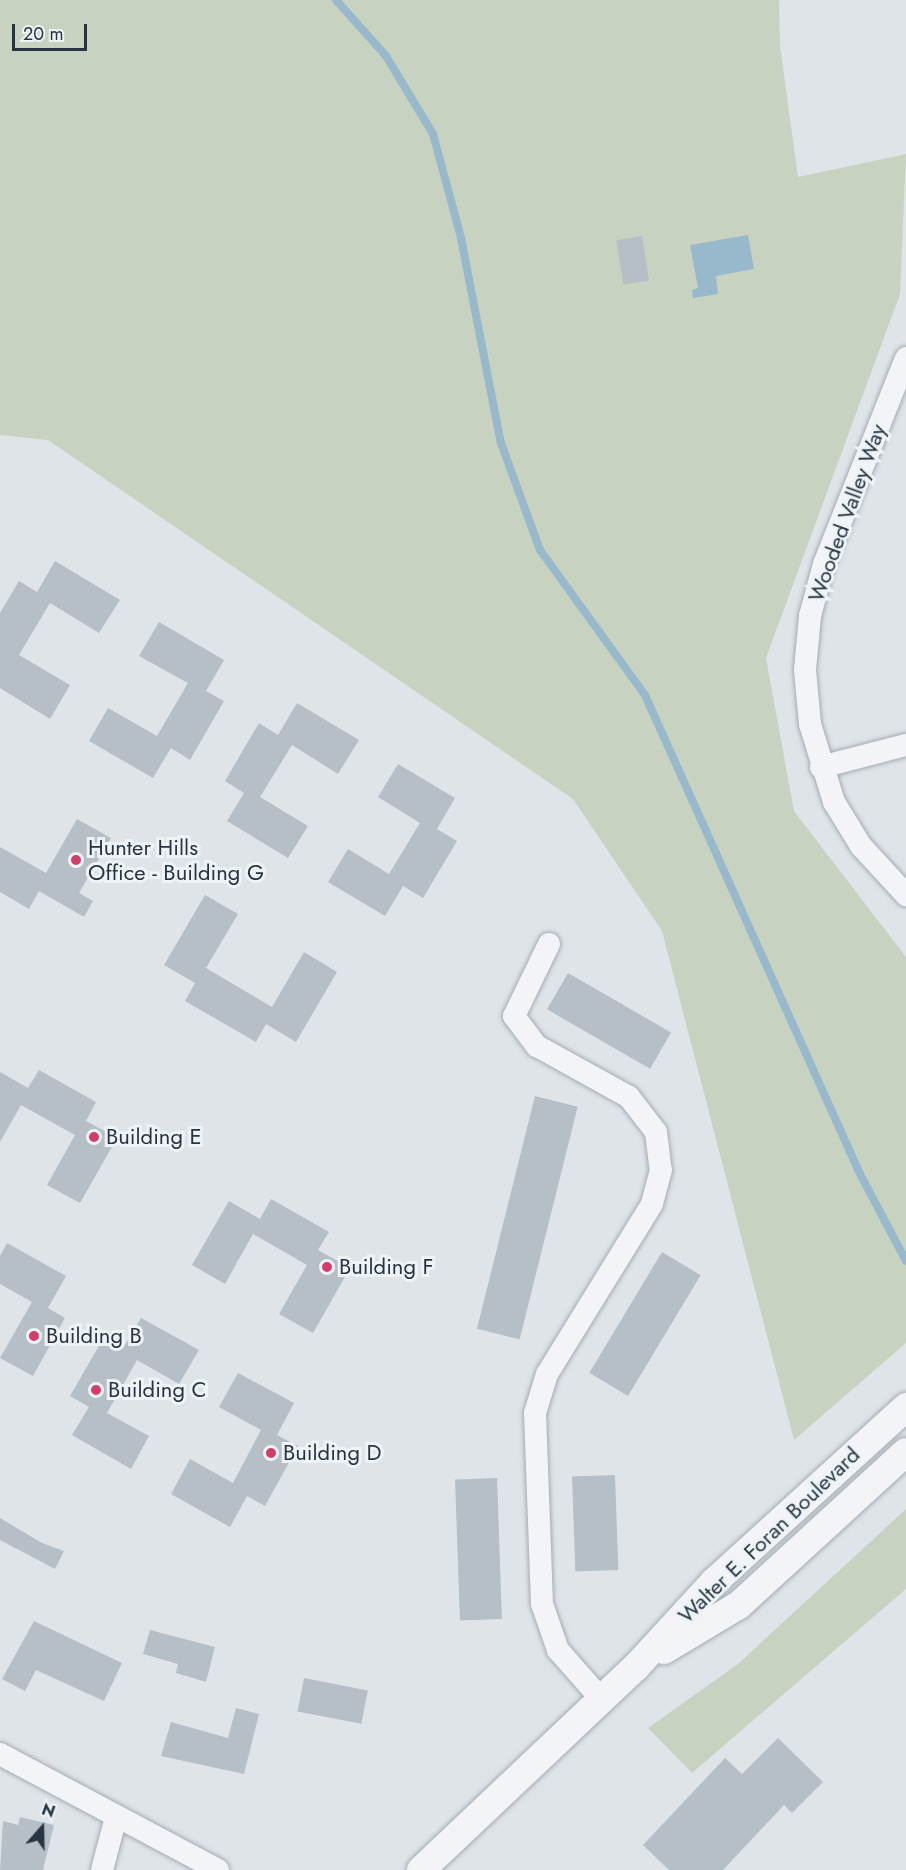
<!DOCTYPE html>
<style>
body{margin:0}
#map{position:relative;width:906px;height:1870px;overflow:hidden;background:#dfe4e9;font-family:Jost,sans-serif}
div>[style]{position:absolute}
.green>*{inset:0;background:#c7d3c0}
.water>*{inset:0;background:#98b8cb}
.stream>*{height:8px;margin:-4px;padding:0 4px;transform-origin:4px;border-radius:4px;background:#98b8cb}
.building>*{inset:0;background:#b6bec6;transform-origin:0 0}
.roads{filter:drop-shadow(0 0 2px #a4acb3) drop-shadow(0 0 2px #a4acb3)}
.minor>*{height:22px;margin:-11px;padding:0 11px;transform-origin:11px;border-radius:11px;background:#f2f4f7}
.tertiary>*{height:28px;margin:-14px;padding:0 14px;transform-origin:14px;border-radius:14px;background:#f2f4f7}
.dots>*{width:16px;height:16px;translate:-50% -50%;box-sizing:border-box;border:3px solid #eef3f6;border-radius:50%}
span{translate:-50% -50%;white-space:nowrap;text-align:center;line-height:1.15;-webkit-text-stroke:6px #eef3f6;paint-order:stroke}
.street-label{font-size:22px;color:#273441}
.poi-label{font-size:22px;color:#273441}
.left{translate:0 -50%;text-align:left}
.north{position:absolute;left:12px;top:1798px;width:60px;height:60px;-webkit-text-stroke:4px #eef3f6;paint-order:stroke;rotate:20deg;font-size:16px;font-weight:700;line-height:24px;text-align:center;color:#273441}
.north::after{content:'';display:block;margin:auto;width:21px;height:27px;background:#273441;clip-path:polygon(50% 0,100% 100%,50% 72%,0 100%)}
.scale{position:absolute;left:12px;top:24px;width:75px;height:27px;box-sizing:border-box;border:3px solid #273441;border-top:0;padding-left:8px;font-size:18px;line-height:21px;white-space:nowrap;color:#273441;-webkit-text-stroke:4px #eef3f6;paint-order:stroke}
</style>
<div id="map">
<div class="green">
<i style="clip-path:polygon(0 0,779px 0,780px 46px,798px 177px,906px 154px,900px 294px,766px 658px,794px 811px,906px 957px,906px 1343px,794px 1440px,662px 931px,573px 799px,48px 440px,0 435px)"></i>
<i style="clip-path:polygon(906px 1509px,906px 1589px,692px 1773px,648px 1728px,738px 1664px)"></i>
</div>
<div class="water">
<i style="clip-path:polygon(748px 235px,754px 269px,716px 276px,718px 294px,693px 298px,692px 290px,698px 288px,690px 245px)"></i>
</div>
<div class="stream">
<i style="left:336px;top:0;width:75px;rotate:48.2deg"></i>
<i style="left:386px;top:56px;width:91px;rotate:58.9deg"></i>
<i style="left:433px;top:134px;width:108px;rotate:74.9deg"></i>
<i style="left:461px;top:238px;width:209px;rotate:79deg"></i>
<i style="left:501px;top:443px;width:114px;rotate:70deg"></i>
<i style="left:540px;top:550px;width:179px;rotate:54.1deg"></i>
<i style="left:645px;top:695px;width:525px;rotate:65.83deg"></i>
<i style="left:860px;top:1174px;width:98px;rotate:62.1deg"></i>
</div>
<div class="building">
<i style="left:642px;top:236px;width:45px;height:26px;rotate:81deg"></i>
<i style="clip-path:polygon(55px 561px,120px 600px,99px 633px,50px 603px,19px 655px,70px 685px,50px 719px,0 688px,0 613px,19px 581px,37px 592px)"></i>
<i style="clip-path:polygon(159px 622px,224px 660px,206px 691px,224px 701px,190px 760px,171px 748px,153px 778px,89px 741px,108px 708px,157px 736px,188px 683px,139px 656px)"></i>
<i style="clip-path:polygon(297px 703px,359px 740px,338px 774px,292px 745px,260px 797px,308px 826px,288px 858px,227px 821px,244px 793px,225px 781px,259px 723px,278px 735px)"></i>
<i style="clip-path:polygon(398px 764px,455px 798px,437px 829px,457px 841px,423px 898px,403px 886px,385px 916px,328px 882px,348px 849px,389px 874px,420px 823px,378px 797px)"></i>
<i style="clip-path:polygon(77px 819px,111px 838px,79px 893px,93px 901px,84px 917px,39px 891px,29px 909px,0 892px,0 847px,46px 873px)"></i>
<i style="clip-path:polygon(205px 895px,238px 914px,206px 968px,272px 1007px,304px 952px,337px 972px,296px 1042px,266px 1024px,256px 1042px,185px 1001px,195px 983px,164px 965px)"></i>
<i style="left:568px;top:973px;width:119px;height:42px;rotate:30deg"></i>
<i style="clip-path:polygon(39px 1070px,96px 1102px,86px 1121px,117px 1138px,80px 1203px,47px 1185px,75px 1135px,21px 1105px,0 1142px,0 1072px,28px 1088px)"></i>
<i style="left:535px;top:1096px;width:44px;height:240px;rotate:14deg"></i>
<i style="clip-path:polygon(271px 1199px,329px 1232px,318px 1250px,350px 1268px,313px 1333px,279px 1314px,307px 1265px,253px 1234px,225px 1284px,192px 1265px,229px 1201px,260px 1219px)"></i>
<i style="clip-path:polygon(7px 1243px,66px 1276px,48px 1308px,65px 1318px,33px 1376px,0 1358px,32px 1302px,0 1284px,0 1256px)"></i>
<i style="left:662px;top:1252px;width:45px;height:141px;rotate:31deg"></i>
<i style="clip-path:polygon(141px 1318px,199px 1350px,179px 1384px,137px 1360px,107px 1413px,149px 1436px,131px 1469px,72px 1435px,89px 1407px,70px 1396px,104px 1337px,123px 1348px)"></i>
<i style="clip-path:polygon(238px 1373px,294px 1403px,277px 1435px,298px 1446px,265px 1506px,247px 1496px,230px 1527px,171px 1494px,190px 1459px,233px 1483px,261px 1430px,219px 1407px)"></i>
<i style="left:615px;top:1475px;width:95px;height:43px;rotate:88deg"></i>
<i style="left:497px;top:1478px;width:141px;height:42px;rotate:88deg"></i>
<i style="clip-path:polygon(0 1518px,42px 1543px,64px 1551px,55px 1569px,0 1540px)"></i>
<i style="clip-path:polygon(34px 1621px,122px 1663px,104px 1701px,36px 1670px,25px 1691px,2px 1679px)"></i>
<i style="clip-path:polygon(150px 1630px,215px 1647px,206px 1682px,176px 1673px,178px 1664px,143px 1654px)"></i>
<i style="left:304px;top:1678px;width:65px;height:34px;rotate:11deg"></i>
<i style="clip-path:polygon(236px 1708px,259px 1714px,244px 1774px,161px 1756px,171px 1722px,228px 1738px)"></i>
<i style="clip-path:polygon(778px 1738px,823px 1782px,792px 1813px,784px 1805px,723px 1870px,669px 1870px,643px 1845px,725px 1758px,742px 1774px)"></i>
<i style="clip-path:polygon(20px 1817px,54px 1825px,43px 1870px,0 1870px,3px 1821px,18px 1825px)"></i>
</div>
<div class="roads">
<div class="minor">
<i style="left:906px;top:358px;width:222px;rotate:111.7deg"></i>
<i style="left:824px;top:564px;width:54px;rotate:105.1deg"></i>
<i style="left:810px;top:616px;width:54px;rotate:95.3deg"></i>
<i style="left:805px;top:670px;width:54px;rotate:84.7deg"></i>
<i style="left:810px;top:724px;width:82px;rotate:72.9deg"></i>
<i style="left:834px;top:802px;width:52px;rotate:58.5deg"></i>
<i style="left:861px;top:846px;width:67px;rotate:47.4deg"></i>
<i style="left:821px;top:767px;width:88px;rotate:-14.5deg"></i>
<i style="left:549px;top:944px;width:80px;rotate:115.9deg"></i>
<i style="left:514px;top:1016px;width:38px;rotate:53deg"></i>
<i style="left:537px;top:1046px;width:105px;rotate:29deg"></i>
<i style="left:629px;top:1097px;width:44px;rotate:52.4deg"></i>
<i style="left:656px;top:1132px;width:38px;rotate:83deg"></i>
<i style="left:661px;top:1170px;width:35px;rotate:105deg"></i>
<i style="left:652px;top:1204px;width:200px;rotate:121.7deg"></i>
<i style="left:547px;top:1374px;width:41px;rotate:107.1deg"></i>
<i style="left:535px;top:1413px;width:191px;rotate:87.9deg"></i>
<i style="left:542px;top:1604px;width:49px;rotate:70.8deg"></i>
<i style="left:558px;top:1650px;width:67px;rotate:48.7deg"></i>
<i style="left:0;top:1754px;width:247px;rotate:28deg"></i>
<i style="left:102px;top:1870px;width:55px;rotate:-75.2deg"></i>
</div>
<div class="tertiary">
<i style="left:664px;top:1650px;width:87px;rotate:-31deg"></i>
<i style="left:739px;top:1605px;width:226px;rotate:-42.5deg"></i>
<i style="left:421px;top:1870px;width:296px;rotate:-43.4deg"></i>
<i style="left:636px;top:1667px;width:115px;rotate:-47.5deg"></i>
<i style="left:714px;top:1582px;width:260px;rotate:-42.3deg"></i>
</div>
</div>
<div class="dots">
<i style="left:76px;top:860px;background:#d53d69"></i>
<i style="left:94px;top:1137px;background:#d53d69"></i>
<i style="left:327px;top:1267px;background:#d53d69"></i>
<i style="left:34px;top:1336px;background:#d53d69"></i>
<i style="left:96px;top:1390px;background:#d53d69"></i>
<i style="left:271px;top:1453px;background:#d53d69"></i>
</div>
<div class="street-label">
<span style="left:847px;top:513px;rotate:-70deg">Wooded Valley Way</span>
<span style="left:769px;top:1535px;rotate:-44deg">Walter E. Foran Boulevard</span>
</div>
<div class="poi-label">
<span class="left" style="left:88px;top:860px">Hunter Hills<br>Office - Building G</span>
<span class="left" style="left:106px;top:1137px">Building E</span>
<span class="left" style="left:339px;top:1267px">Building F</span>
<span class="left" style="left:46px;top:1336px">Building B</span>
<span class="left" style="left:108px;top:1390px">Building C</span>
<span class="left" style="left:283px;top:1453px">Building D</span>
</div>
<div class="north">N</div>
<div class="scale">20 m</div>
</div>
